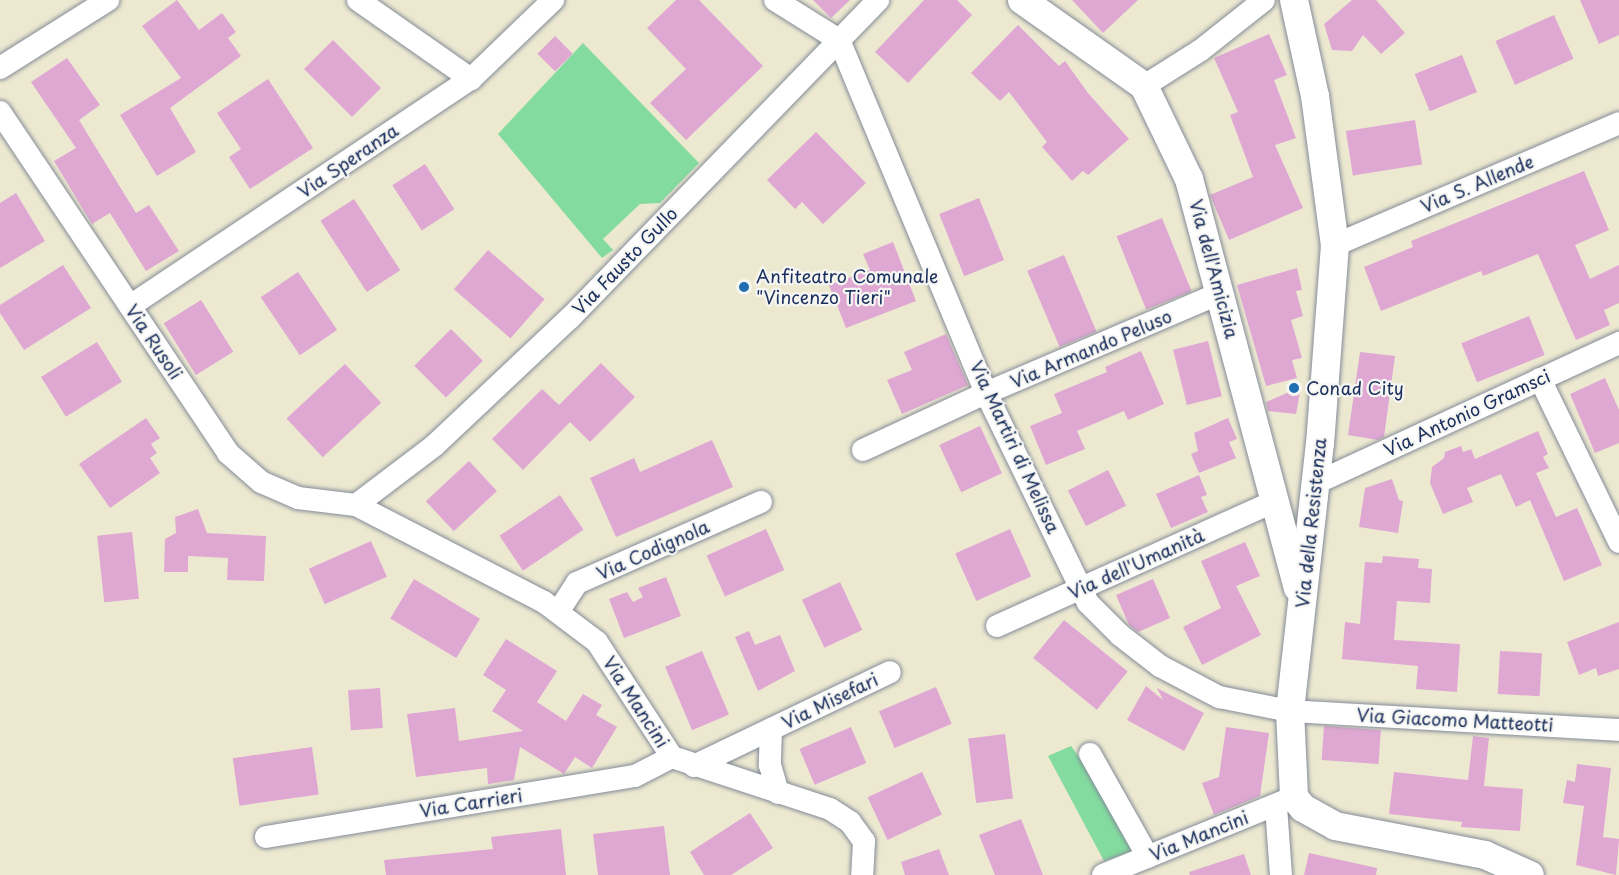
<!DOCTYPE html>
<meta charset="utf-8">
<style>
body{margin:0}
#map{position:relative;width:1619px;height:875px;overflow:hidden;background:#ede9d1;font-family:"Playpen Sans",sans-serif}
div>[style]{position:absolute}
.green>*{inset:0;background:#83db9f}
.building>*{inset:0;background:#dfa8d3;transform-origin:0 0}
.roads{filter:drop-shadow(0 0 2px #848c98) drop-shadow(0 0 2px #848c98)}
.minor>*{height:22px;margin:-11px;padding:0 11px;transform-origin:11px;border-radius:11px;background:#fff}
.tertiary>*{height:28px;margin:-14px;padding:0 14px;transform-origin:14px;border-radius:14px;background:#fff}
.dots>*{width:16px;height:16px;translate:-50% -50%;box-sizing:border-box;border:3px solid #f6f6f2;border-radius:50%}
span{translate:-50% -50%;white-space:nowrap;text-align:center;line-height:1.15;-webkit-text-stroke:4.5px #f6f6f2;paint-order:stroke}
.street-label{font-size:18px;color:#1b2f5e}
.poi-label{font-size:18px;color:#1b2f5e}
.left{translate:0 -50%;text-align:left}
</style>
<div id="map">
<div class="green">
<i style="clip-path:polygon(583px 43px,699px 163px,660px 203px,640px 204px,603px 239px,613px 250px,602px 258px,498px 134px)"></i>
<i style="clip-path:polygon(1071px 746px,1107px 796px,1135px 850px,1104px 861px,1048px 756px)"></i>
</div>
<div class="building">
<i style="clip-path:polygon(177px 0,199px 30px,222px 13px,236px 32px,228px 38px,241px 56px,170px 108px,196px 152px,157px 176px,120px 115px,181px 78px,142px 26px)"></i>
<i style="clip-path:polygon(676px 0,699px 0,763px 66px,686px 140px,650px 103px,686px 69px,647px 28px)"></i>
<i style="clip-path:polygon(813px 0,850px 0,831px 18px)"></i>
<i style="clip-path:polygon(924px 0,957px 0,972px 15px,908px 83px,875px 52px)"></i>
<i style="clip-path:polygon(1072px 0,1138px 0,1103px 33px)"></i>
<i style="clip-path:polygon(1352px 0,1376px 0,1405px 33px,1381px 54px,1363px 35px,1352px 51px,1332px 50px,1324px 24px)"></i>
<i style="clip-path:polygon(1580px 0,1619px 0,1619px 35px,1599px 44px)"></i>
<i style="left:1554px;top:15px;width:48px;height:64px;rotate:66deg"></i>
<i style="clip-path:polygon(1018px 25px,1059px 66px,1065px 61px,1088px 93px,1129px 139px,1088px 175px,1083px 171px,1072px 181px,1042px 147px,1047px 142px,1009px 92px,1000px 101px,971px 73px)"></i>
<i style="clip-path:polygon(1269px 34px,1287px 75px,1274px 80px,1296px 138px,1275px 145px,1303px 208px,1229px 240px,1210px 195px,1253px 177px,1230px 115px,1238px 112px,1214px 58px)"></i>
<i style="left:555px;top:36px;width:25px;height:25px;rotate:45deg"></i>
<i style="left:333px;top:40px;width:68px;height:41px;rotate:45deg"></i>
<i style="left:1462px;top:55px;width:40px;height:51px;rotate:68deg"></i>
<i style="clip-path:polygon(67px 58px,100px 105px,79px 120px,136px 213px,149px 205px,179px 251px,146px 271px,110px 213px,92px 224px,54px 161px,76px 148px,31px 82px)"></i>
<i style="clip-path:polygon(268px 79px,313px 148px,250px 189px,229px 157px,241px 149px,217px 113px)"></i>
<i style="left:1415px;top:120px;width:45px;height:70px;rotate:81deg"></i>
<i style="clip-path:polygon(816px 132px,866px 183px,823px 224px,802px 202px,795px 209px,767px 180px)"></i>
<i style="left:425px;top:164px;width:54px;height:39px;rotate:57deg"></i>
<i style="clip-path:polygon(1584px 171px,1609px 230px,1575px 245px,1590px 279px,1619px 265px,1619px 303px,1604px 310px,1610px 325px,1576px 340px,1538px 254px,1483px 276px,1481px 271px,1381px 311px,1364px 267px,1413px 247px,1411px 241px)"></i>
<i style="clip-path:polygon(16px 193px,45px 241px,0 268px,0 203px)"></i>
<i style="left:979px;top:198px;width:67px;height:43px;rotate:68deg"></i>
<i style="left:354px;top:199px;width:85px;height:40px;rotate:57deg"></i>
<i style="left:1162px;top:218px;width:79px;height:49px;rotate:68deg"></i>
<i style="clip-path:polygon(893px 242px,916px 301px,846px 328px,829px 285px,870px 270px,863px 254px)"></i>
<i style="left:488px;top:250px;width:75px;height:52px;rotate:41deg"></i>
<i style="left:1064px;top:255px;width:83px;height:40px;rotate:67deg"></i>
<i style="clip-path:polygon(63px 265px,91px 308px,24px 350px,0 313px,0 305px)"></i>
<i style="clip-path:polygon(1297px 268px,1302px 290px,1296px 291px,1303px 316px,1291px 320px,1302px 358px,1292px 360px,1297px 378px,1266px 386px,1237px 285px)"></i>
<i style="left:298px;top:272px;width:70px;height:45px;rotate:56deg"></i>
<i style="left:201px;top:300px;width:61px;height:44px;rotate:58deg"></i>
<i style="left:1529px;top:316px;width:42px;height:73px;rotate:68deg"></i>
<i style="left:451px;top:329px;width:45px;height:52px;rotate:45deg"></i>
<i style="clip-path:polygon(946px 334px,968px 385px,902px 414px,887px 380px,912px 370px,904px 352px)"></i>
<i style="left:1208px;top:341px;width:57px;height:36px;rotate:76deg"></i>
<i style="left:97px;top:342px;width:47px;height:66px;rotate:58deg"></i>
<i style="clip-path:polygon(1141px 351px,1164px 404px,1128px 420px,1124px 411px,1077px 431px,1085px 449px,1046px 465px,1030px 426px,1062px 413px,1054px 394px,1107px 372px,1105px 367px)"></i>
<i style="clip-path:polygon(1360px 352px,1395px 356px,1384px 437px,1378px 440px,1348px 435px)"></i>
<i style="clip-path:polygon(601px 363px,635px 397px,590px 442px,570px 422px,523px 470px,492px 439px,542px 389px,559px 405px)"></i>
<i style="left:345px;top:364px;width:53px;height:80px;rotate:47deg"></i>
<i style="clip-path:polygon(1605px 378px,1619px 410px,1619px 443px,1595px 453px,1570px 394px)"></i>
<i style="clip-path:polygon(1301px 387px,1296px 414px,1268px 411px,1266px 402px)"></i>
<i style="clip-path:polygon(146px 418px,160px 438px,151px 444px,157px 453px,150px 458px,160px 473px,110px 508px,79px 464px)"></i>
<i style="clip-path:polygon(1228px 418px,1237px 439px,1229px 442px,1236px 458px,1199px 473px,1191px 454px,1198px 451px,1194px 433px)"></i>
<i style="left:980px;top:426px;width:52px;height:45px;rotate:65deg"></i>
<i style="clip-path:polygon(1538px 431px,1548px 454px,1543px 457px,1549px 468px,1536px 473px,1556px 517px,1577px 508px,1602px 565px,1564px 581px,1530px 500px,1516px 507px,1501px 474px,1467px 488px,1473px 502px,1443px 514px,1430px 483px,1432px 467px,1444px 458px,1445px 452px,1461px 446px,1463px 452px,1471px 449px,1475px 459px)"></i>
<i style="clip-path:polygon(712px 440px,733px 487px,616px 537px,590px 478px,634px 458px,640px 472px)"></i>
<i style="left:469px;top:461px;width:41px;height:59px;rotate:47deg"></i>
<i style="left:1108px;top:470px;width:40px;height:45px;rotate:63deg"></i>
<i style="clip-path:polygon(1199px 475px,1207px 495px,1201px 497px,1208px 512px,1171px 528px,1156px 494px)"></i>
<i style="clip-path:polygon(1392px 479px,1399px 500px,1403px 501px,1398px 533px,1359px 527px,1365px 488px)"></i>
<i style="left:560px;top:495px;width:42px;height:73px;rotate:56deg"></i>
<i style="clip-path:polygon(198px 509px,207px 533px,266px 536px,264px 581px,227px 580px,228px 558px,188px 556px,188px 572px,164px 572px,165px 539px,176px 533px,175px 517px)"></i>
<i style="left:766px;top:529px;width:45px;height:65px;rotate:66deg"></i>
<i style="left:1010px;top:529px;width:52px;height:60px;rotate:66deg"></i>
<i style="left:132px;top:532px;width:67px;height:35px;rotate:84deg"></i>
<i style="left:371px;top:541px;width:39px;height:68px;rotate:66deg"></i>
<i style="clip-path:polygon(1245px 542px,1260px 576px,1236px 586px,1261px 635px,1202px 665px,1183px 627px,1221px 608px,1201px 561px)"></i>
<i style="clip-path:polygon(1383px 556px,1419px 559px,1418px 568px,1432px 569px,1430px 603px,1397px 601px,1394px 640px,1460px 644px,1457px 692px,1416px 689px,1418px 666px,1342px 659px,1345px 622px,1360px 624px,1365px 562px,1382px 563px)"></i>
<i style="clip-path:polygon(666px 577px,681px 616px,624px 638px,609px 599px,627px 592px,633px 602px,643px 597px,638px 588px)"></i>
<i style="left:414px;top:579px;width:77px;height:46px;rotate:31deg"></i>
<i style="clip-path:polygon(1153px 579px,1170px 618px,1138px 632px,1129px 625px,1116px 595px)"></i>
<i style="left:840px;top:582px;width:53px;height:42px;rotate:65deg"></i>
<i style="left:1064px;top:620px;width:82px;height:49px;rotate:39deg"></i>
<i style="clip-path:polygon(1619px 622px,1619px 669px,1598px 676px,1596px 668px,1579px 675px,1567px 642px)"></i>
<i style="clip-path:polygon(749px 631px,755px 645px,780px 635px,795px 671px,758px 691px,735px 637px)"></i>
<i style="clip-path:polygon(506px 639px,557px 671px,537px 702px,566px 721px,583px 694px,602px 705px,596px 715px,617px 727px,592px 768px,575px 757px,564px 774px,520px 747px,514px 780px,488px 784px,487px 768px,416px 777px,407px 714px,455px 708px,459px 741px,523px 731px,492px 711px,506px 690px,483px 675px)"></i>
<i style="left:702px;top:651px;width:69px;height:40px;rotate:67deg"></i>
<i style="left:1500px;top:651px;width:42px;height:43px;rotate:3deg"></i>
<i style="clip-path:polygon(1146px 686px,1163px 700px,1157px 688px,1204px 713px,1184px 751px,1127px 720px)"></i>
<i style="left:936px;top:687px;width:40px;height:62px;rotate:67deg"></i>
<i style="left:380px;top:688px;width:40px;height:32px;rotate:86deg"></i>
<i style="left:1324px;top:726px;width:57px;height:34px;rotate:4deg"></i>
<i style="left:851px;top:727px;width:39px;height:56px;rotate:67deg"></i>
<i style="clip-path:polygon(1226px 727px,1269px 733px,1260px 796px,1214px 815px,1202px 783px,1219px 777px)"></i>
<i style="left:1005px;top:734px;width:65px;height:37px;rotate:83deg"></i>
<i style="clip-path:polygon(1473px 736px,1489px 738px,1484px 786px,1523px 789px,1520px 831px,1461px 827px,1462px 822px,1389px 814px,1394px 772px,1468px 780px)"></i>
<i style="left:312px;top:747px;width:48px;height:80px;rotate:82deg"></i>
<i style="clip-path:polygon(1577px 764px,1611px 768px,1603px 837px,1619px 839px,1616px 875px,1576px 865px,1584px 806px,1563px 803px,1567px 780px,1575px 782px)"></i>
<i style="left:922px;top:772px;width:47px;height:60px;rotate:65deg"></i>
<i style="clip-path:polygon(750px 813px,773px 848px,731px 875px,704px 875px,690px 852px)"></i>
<i style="clip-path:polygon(1021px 819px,1043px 875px,995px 875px,979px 835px)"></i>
<i style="clip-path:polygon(664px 826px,670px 875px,598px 875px,593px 834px)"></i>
<i style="clip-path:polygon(561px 829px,566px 875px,386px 875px,384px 860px,493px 849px,491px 837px)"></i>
<i style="clip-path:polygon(939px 849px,949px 875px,905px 875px,901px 862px)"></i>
<i style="clip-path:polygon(1309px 853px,1377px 868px,1376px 875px,1304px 875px)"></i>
<i style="clip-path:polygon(1244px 854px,1251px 875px,1190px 875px,1189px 872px)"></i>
</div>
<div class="roads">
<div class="minor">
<i style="left:358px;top:0;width:138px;rotate:35deg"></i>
<i style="left:775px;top:0;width:75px;rotate:32deg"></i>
<i style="left:839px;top:40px;width:382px;rotate:67.4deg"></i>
<i style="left:986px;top:393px;width:233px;rotate:64.1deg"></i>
<i style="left:1088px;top:603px;width:45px;rotate:45deg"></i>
<i style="left:1120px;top:635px;width:51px;rotate:37.8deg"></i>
<i style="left:1160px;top:666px;width:67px;rotate:27.7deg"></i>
<i style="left:1219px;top:697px;width:72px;rotate:11.2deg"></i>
<i style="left:1290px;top:711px;width:330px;rotate:3.3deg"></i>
<i style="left:0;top:68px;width:128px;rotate:-32.2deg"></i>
<i style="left:1144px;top:86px;width:67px;rotate:-32.3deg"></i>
<i style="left:1201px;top:50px;width:80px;rotate:-38.4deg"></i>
<i style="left:0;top:112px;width:410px;rotate:56.2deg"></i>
<i style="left:228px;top:453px;width:44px;rotate:41.3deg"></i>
<i style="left:261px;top:482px;width:40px;rotate:23.4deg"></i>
<i style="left:298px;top:498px;width:58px;rotate:6.9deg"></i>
<i style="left:356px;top:505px;width:212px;rotate:27.3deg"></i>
<i style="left:544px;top:602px;width:66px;rotate:37deg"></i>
<i style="left:597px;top:642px;width:137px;rotate:56.9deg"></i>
<i style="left:672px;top:757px;width:166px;rotate:18.2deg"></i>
<i style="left:830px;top:809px;width:24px;rotate:33deg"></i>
<i style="left:850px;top:822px;width:24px;rotate:54deg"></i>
<i style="left:864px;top:841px;width:34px;rotate:93deg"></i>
<i style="left:1335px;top:245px;width:309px;rotate:-23.2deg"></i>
<i style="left:130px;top:306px;width:410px;rotate:-33.7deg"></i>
<i style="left:471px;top:79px;width:114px;rotate:-43.9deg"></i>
<i style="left:1540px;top:379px;width:181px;rotate:64.1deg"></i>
<i style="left:863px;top:450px;width:136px;rotate:-24.9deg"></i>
<i style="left:986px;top:393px;width:255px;rotate:-23.1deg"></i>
<i style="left:1316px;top:483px;width:334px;rotate:-24.8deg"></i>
<i style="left:356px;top:505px;width:99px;rotate:-37.2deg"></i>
<i style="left:435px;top:445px;width:185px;rotate:-43.3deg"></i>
<i style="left:570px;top:318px;width:443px;rotate:-45.9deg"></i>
<i style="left:558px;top:612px;width:35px;rotate:-57deg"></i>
<i style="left:577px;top:583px;width:201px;rotate:-23.8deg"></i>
<i style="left:997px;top:626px;width:305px;rotate:-24.2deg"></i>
<i style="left:771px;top:729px;width:36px;rotate:92deg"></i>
<i style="left:770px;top:765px;width:29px;rotate:74deg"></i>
<i style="left:1090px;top:754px;width:118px;rotate:60.6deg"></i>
<i style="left:694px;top:766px;width:217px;rotate:-25.6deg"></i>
<i style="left:1276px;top:806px;width:69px;rotate:85.9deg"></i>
<i style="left:266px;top:837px;width:374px;rotate:-9.4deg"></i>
<i style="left:635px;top:776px;width:42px;rotate:-27.2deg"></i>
<i style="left:1103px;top:875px;width:206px;rotate:-22.2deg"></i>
</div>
<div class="tertiary">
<i style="left:1022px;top:0;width:149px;rotate:35.2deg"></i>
<i style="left:1144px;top:86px;width:103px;rotate:64.2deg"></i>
<i style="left:1189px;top:179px;width:423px;rotate:75.1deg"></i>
<i style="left:1294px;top:0;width:98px;rotate:77.7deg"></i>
<i style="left:1315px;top:96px;width:150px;rotate:82.4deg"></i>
<i style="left:1335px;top:245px;width:199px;rotate:94.3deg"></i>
<i style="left:1320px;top:443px;width:270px;rotate:96.4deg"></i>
<i style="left:1290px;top:711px;width:86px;rotate:87.3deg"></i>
<i style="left:1294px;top:797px;width:14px;rotate:51deg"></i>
<i style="left:1303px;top:808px;width:37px;rotate:29deg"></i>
<i style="left:1335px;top:826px;width:153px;rotate:10.9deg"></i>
<i style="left:1485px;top:855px;width:49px;rotate:24deg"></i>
</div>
</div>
<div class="dots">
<i style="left:744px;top:287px;background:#1f6fb2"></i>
<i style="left:1294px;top:388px;background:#1f6fb2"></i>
</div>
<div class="street-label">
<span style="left:348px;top:161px;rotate:-34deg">Via Speranza</span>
<span style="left:1477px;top:184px;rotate:-23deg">Via S. Allende</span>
<span style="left:625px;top:261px;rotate:-46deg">Via Fausto Gullo</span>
<span style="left:1214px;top:269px;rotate:75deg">Via dell'Amicizia</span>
<span style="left:154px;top:342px;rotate:56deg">Via Rusoli</span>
<span style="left:1091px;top:349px;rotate:-23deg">Via Armando Peluso</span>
<span style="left:1467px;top:413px;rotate:-25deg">Via Antonio Gramsci</span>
<span style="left:1015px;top:447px;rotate:65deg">Via Martiri di Melissa</span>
<span style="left:1311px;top:523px;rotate:-84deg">Via della Resistenza</span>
<span style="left:653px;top:550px;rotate:-24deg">Via Codignola</span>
<span style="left:1136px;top:564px;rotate:-24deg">Via dell'Umanità</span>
<span style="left:830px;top:701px;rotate:-26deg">Via Misefari</span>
<span style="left:636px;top:702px;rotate:57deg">Via Mancini</span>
<span style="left:1455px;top:720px;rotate:3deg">Via Giacomo Matteotti</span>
<span style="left:471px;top:803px;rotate:-9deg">Via Carrieri</span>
<span style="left:1199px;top:836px;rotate:-22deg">Via Mancini</span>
</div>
<div class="poi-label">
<span class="left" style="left:756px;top:287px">Anfiteatro Comunale<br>"Vincenzo Tieri"</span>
<span class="left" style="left:1306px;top:388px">Conad City</span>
</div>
</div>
